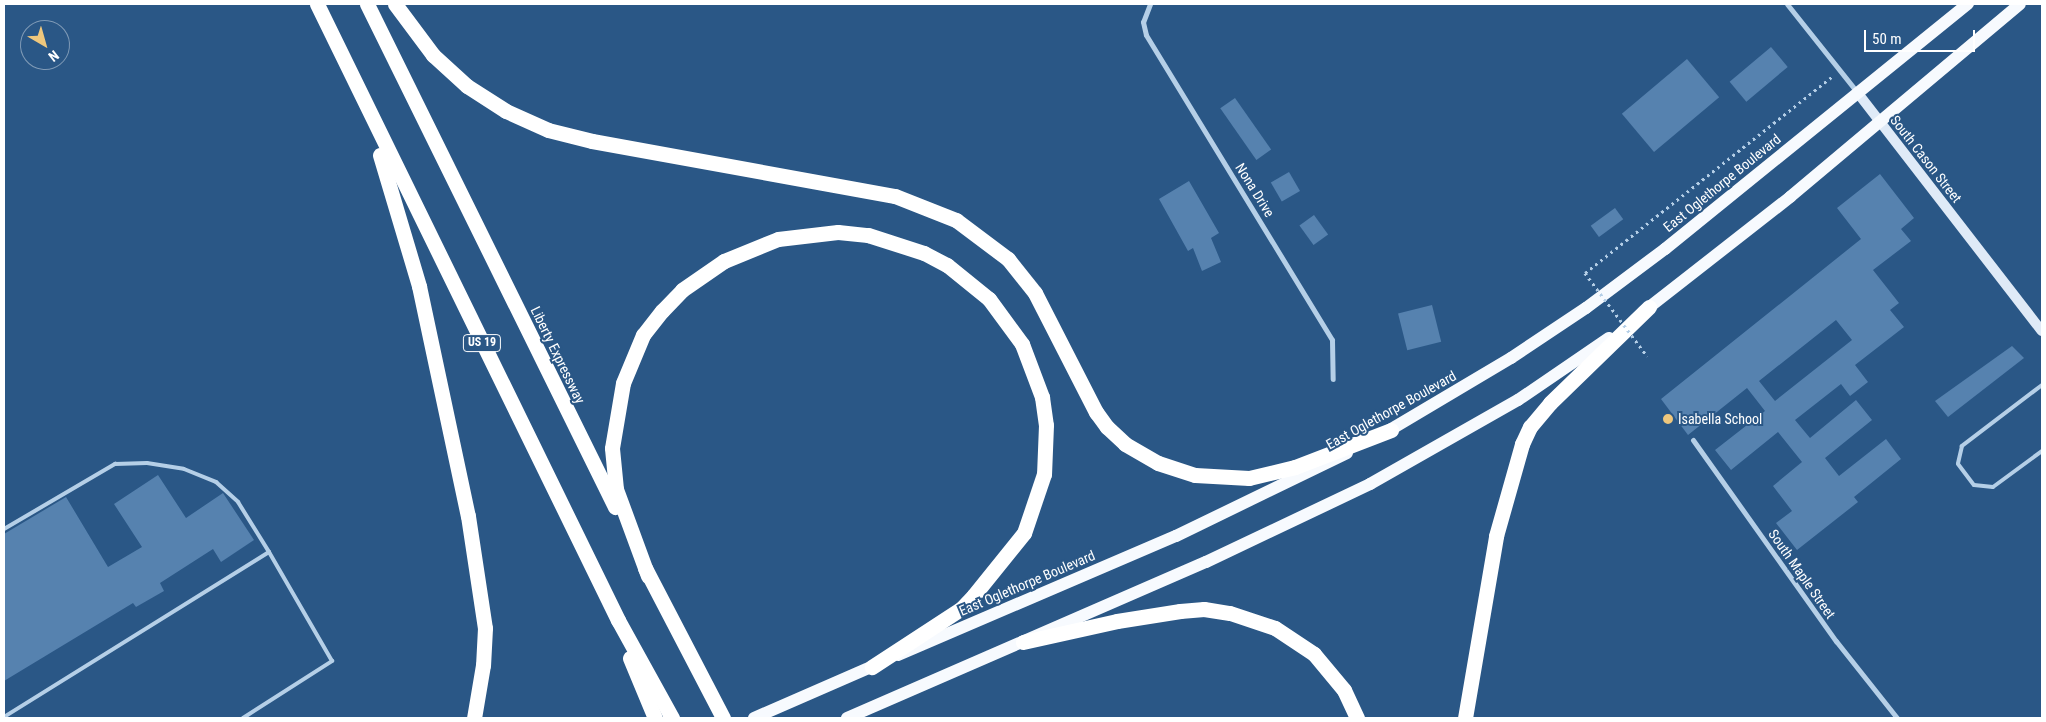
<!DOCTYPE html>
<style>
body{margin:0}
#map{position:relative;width:2046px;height:722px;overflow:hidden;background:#2a5786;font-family:"Roboto Condensed",sans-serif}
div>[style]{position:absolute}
.building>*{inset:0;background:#5682af;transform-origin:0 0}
.path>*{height:2.5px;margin-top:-1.25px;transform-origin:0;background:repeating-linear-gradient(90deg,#b5cfe7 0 2.5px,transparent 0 6.5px)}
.lane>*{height:4px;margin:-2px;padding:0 2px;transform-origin:2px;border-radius:2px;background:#b5cfe7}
.street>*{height:5px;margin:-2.5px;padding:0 2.5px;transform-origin:2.5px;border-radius:2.5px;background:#b5cfe7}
.secondary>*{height:10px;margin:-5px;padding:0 5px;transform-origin:5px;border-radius:5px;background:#dfeaf7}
.primary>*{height:12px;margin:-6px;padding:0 6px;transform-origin:6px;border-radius:6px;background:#f7fafe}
.highway>*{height:15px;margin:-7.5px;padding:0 7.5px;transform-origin:7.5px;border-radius:7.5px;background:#fff}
.path-bridge>*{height:2.5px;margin-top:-1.25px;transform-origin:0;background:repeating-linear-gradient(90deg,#b5cfe7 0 2.5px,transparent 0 6.5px)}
.dots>*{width:14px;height:14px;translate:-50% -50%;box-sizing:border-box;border:2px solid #2a5786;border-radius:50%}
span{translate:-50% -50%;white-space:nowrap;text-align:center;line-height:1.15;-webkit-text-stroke:4px #2a5786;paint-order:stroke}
.shield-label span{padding:1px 4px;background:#2a5786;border:1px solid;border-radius:4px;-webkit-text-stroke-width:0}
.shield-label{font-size:12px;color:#fff;font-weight:700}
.street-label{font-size:14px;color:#fff}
.poi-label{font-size:14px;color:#fff}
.left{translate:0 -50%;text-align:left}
.frame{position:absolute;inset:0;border:5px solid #fff;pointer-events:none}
.north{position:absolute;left:20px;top:20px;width:50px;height:50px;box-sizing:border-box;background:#2a5786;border:1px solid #7f9ab6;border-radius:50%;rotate:142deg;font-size:14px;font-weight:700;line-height:20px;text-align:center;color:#fff}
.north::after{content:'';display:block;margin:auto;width:18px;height:22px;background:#eec77d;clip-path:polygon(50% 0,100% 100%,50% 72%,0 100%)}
.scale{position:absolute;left:1864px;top:30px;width:111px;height:22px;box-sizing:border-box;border:2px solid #fff;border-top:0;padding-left:6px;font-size:15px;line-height:18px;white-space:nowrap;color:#fff;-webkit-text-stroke:4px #2a5786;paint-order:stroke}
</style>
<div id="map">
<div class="building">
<i style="left:1771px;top:47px;width:26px;height:54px;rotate:50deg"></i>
<i style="left:1687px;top:59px;width:50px;height:85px;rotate:50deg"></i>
<i style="left:1235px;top:98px;width:63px;height:18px;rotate:55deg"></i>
<i style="left:1289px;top:172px;width:22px;height:21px;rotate:60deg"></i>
<i style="clip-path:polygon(evenodd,1880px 174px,1914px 218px,1901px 229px,1911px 241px,1873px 270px,1899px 303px,1890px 310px,1904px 327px,1855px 365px,1868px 382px,1850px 396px,1841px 384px,1795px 420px,1810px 438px,1856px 400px,1872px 420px,1825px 458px,1839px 476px,1886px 439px,1901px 459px,1854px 497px,1858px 502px,1797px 550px,1776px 523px,1792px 511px,1773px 486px,1802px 462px,1778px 432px,1731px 470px,1715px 450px,1765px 411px,1747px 388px,1688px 435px,1661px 399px,1861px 239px,1837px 208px,1880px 174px,1836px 320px,1852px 340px,1775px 401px,1759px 381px,1836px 320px)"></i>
<i style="clip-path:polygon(1189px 181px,1219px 233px,1211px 238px,1221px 262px,1202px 271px,1193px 248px,1188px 251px,1159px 199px)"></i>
<i style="left:1615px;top:208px;width:14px;height:30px;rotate:54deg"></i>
<i style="left:1314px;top:215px;width:24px;height:18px;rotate:54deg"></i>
<i style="left:1432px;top:305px;width:38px;height:35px;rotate:76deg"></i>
<i style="clip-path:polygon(2012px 346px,2024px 358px,1948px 417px,1935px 401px)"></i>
<i style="clip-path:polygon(158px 475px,186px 518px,223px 493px,254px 540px,221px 562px,213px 549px,160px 583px,164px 591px,136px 607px,133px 603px,4px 681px,4px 534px,66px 497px,108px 567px,142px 547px,114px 504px)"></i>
</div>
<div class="path">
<i style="left:1585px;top:273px;width:317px;rotate:-38.5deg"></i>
</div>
<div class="lane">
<i style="left:2042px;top:385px;width:101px;rotate:142.7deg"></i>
<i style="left:1962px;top:446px;width:18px;rotate:103deg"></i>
<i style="left:1958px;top:464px;width:26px;rotate:53deg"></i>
<i style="left:1974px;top:485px;width:19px;rotate:6deg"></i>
<i style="left:1993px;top:487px;width:61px;rotate:-36.3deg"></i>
<i style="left:4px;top:529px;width:129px;rotate:-30.4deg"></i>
<i style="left:115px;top:464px;width:32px;rotate:-2deg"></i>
<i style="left:147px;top:463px;width:37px;rotate:9deg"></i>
<i style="left:184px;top:469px;width:35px;rotate:22deg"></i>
<i style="left:216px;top:482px;width:30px;rotate:42deg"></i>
<i style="left:238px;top:502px;width:59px;rotate:58.2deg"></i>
<i style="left:269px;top:552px;width:312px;rotate:148.1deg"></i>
<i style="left:243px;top:718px;width:106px;rotate:-32.6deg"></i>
<i style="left:332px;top:661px;width:126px;rotate:-120deg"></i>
</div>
<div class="street">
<i style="left:1150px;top:4px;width:19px;rotate:111deg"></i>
<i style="left:1143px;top:22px;width:13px;rotate:77deg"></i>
<i style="left:1146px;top:35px;width:357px;rotate:58.6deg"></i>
<i style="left:1332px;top:340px;width:39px;rotate:89deg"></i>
<i style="left:1787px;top:4px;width:112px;rotate:51.5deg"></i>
<i style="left:1693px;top:440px;width:247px;rotate:54.6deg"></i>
<i style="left:1836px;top:641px;width:98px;rotate:51.6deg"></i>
</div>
<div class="secondary">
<i style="left:1857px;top:92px;width:302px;rotate:52.3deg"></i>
</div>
<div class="primary">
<i style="left:1643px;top:312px;width:187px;rotate:-38deg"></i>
<i style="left:1790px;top:197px;width:300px;rotate:-40deg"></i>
<i style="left:1383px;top:434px;width:149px;rotate:-30.7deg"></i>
<i style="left:1511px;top:358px;width:90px;rotate:-33.7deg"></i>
<i style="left:1586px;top:308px;width:99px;rotate:-36.8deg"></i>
<i style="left:1665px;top:249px;width:390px;rotate:-39deg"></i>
<i style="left:898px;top:655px;width:302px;rotate:-23.2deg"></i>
<i style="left:1176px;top:536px;width:190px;rotate:-25.9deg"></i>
<i style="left:754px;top:718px;width:137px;rotate:-23.6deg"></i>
<i style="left:847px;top:718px;width:391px;rotate:-23.5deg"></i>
<i style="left:1206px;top:562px;width:182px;rotate:-25.4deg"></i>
<i style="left:1370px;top:484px;width:170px;rotate:-29.6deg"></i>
<i style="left:1518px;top:400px;width:110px;rotate:-34.3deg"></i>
</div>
<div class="highway">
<i style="left:317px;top:4px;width:686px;rotate:63.96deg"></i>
<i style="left:618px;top:620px;width:112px;rotate:61.1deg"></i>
<i style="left:367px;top:4px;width:561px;rotate:63.75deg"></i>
<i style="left:395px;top:4px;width:64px;rotate:53.3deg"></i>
<i style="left:433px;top:55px;width:46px;rotate:42.4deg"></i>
<i style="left:467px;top:86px;width:46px;rotate:32.7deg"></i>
<i style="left:506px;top:111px;width:46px;rotate:24.3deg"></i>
<i style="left:548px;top:130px;width:45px;rotate:14deg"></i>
<i style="left:592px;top:141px;width:308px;rotate:10.3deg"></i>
<i style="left:895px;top:196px;width:66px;rotate:21.5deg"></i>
<i style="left:956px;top:220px;width:65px;rotate:36.9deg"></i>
<i style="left:1008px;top:259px;width:43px;rotate:51.5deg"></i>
<i style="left:1035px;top:293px;width:134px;rotate:62.9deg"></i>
<i style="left:1096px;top:412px;width:19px;rotate:54deg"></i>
<i style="left:1107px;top:427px;width:25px;rotate:43deg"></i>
<i style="left:1125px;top:444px;width:38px;rotate:30deg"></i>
<i style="left:1158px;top:463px;width:39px;rotate:18deg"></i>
<i style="left:1195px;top:475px;width:54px;rotate:3.2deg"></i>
<i style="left:1249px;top:478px;width:47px;rotate:-13.4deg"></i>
<i style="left:1295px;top:467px;width:103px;rotate:-21.1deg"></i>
<i style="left:380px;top:155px;width:137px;rotate:73.4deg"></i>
<i style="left:419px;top:286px;width:235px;rotate:78deg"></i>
<i style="left:468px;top:516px;width:113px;rotate:81.4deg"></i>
<i style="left:485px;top:628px;width:37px;rotate:93deg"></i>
<i style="left:483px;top:665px;width:54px;rotate:99.6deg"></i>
<i style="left:645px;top:568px;width:169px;rotate:62.5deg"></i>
<i style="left:648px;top:576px;width:93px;rotate:-110.2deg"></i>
<i style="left:616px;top:489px;width:41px;rotate:-95.6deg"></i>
<i style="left:612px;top:448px;width:66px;rotate:-80.4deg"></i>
<i style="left:623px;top:383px;width:52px;rotate:-67.4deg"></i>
<i style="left:643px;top:335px;width:31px;rotate:-52deg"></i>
<i style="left:662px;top:311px;width:29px;rotate:-46deg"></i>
<i style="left:682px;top:290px;width:51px;rotate:-34.6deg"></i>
<i style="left:724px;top:261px;width:58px;rotate:-22.2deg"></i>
<i style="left:778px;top:239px;width:60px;rotate:-6.7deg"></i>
<i style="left:838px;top:232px;width:30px;rotate:6deg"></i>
<i style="left:868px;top:235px;width:59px;rotate:17.8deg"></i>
<i style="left:924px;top:253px;width:26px;rotate:28deg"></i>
<i style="left:947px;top:265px;width:54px;rotate:39deg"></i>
<i style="left:989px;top:299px;width:56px;rotate:53.7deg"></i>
<i style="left:1022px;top:344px;width:57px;rotate:69.3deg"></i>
<i style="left:1042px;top:397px;width:28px;rotate:82deg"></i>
<i style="left:1046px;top:425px;width:49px;rotate:92.3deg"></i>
<i style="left:1044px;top:474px;width:62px;rotate:108.7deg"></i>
<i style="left:1024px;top:533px;width:80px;rotate:128.9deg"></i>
<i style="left:974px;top:595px;width:18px;rotate:133deg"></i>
<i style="left:962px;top:608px;width:108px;rotate:146.8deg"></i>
<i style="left:1023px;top:642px;width:96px;rotate:-12.6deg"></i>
<i style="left:1117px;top:621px;width:64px;rotate:-9deg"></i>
<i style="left:1180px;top:611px;width:24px;rotate:-5deg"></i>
<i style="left:1204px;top:609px;width:26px;rotate:9deg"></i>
<i style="left:1230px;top:613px;width:47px;rotate:18.4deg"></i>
<i style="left:1275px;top:628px;width:47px;rotate:33.7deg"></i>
<i style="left:1314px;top:654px;width:47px;rotate:50.2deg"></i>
<i style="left:1344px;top:690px;width:31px;rotate:65deg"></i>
<i style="left:630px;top:658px;width:65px;rotate:67.4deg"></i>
<i style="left:1465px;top:718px;width:185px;rotate:-80.3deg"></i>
<i style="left:1496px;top:536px;width:96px;rotate:-74.2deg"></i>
<i style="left:1522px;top:444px;width:19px;rotate:-65deg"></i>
<i style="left:1530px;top:427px;width:31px;rotate:-50deg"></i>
<i style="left:1550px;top:403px;width:138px;rotate:-44.1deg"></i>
</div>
<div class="path-bridge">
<i style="left:1585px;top:273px;width:104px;rotate:53.2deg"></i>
</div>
<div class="dots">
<i style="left:1668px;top:419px;background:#eec77d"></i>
</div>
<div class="shield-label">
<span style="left:482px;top:343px">US 19</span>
</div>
<div class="street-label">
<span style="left:1926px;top:159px;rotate:52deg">South Cason Street</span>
<span style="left:1722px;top:183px;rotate:-39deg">East Oglethorpe Boulevard</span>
<span style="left:1255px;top:190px;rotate:58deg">Nona Drive</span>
<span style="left:558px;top:355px;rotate:64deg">Liberty Expressway</span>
<span style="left:1391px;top:410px;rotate:-29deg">East Oglethorpe Boulevard</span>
<span style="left:1802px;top:574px;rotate:55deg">South Maple Street</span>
<span style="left:1027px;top:583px;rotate:-23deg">East Oglethorpe Boulevard</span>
</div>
<div class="poi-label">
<span class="left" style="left:1678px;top:419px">Isabella School</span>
</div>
<div class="frame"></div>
<div class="north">N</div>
<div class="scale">50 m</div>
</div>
